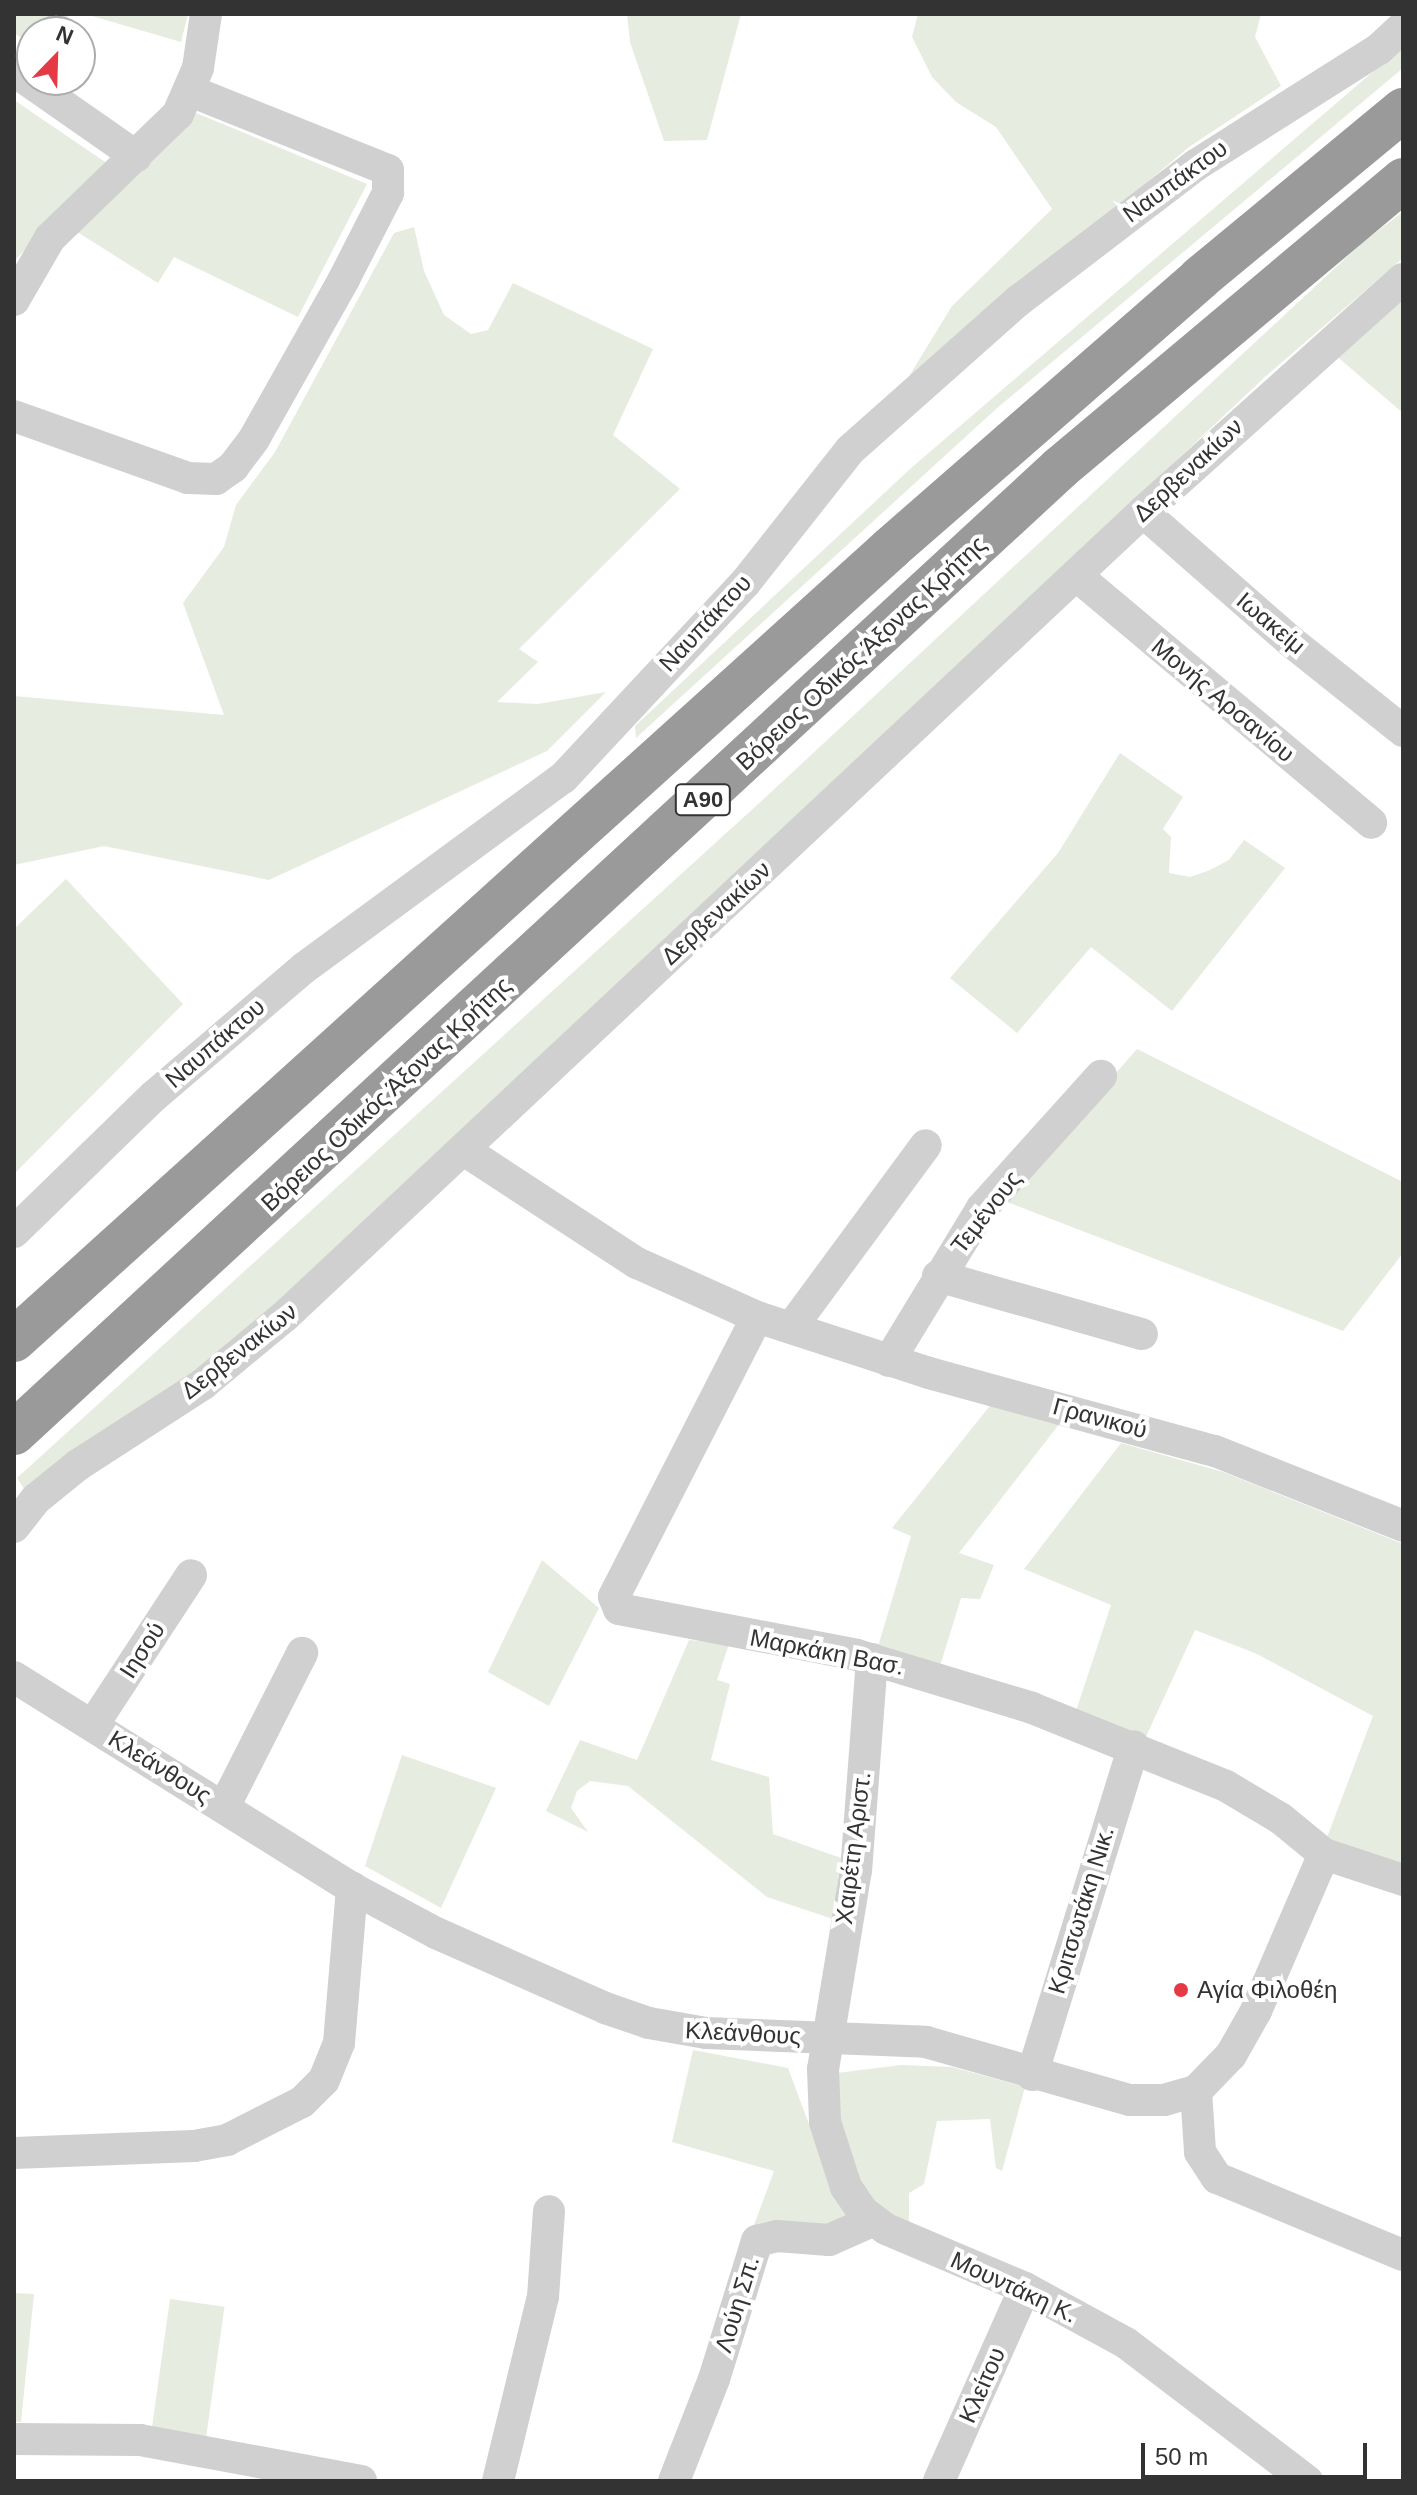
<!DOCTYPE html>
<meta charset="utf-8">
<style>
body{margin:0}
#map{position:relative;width:1417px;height:2495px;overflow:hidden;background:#fff;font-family:Helvetica,sans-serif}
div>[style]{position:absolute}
.green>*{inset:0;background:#e6ecdf;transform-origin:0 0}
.minor>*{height:32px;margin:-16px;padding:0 16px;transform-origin:16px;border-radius:16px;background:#d0d0d0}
.motorway>*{height:44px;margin:-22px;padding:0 22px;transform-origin:22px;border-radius:22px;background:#9a9a9a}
.dots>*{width:22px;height:22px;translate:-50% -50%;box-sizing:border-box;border:4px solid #fff;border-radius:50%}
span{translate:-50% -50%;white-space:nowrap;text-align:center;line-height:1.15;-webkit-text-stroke:8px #fff;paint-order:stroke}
.shield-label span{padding:2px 6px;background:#fff;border:2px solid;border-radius:6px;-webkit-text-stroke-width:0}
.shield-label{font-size:22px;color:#333;font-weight:700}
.street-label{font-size:24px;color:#333}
.poi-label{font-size:24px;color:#333}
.left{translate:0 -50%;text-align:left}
.frame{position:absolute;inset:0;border:16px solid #333;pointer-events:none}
.north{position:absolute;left:16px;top:16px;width:80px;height:80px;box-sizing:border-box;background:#fff;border:2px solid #adadad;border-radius:50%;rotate:23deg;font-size:22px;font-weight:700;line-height:32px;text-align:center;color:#333}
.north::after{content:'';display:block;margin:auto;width:28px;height:36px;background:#e63946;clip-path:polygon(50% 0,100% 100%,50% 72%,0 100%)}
.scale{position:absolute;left:1141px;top:2443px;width:226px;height:36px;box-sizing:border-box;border:4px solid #333;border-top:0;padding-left:10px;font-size:24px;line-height:28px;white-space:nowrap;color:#333;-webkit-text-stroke:6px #fff;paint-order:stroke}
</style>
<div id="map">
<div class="green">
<i style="clip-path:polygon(14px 14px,70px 14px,57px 32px,32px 32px,32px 45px,14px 33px)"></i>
<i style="clip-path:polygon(85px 14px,188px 14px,181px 42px)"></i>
<i style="clip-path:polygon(627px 14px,741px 14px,707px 140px,664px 141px,630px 42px)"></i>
<i style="clip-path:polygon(918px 14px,1261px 14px,1255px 37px,1281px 86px,1189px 147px,900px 391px,952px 306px,1052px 209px,996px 127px,956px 102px,932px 77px,912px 37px)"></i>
<i style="clip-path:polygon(1403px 46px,1403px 68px,996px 409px,636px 738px,635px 726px,910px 469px)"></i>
<i style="clip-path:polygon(14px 100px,108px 164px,14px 261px)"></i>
<i style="clip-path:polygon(189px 110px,367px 184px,298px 317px,174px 257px,158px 283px,71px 228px)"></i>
<i style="clip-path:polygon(1403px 212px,1403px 258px,1266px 376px,318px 1269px,203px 1367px,25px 1490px,17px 1478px,768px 795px,1364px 241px)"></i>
<i style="clip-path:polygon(414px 227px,424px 271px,444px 315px,471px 334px,488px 330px,513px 283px,653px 349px,613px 435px,680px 489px,519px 649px,538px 662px,497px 702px,538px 704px,606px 692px,547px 751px,269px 880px,104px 846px,14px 865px,14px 696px,224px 715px,183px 603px,224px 547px,236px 505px,275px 452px,394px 233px)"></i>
<i style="clip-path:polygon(1403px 297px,1403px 413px,1334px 354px)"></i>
<i style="clip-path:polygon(1120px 753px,1183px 797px,1163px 829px,1171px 837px,1169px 873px,1190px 877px,1210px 870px,1229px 860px,1244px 840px,1285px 868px,1172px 1011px,1091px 947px,1017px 1033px,950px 978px,1058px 853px)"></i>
<i style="clip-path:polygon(66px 879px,183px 1004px,14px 1174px,14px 929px)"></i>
<i style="clip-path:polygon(1137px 1049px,1403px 1182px,1403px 1253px,1343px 1331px,1004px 1201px)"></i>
<i style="clip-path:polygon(993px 1402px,1060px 1423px,959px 1553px,994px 1565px,980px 1599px,961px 1598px,940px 1666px,877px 1650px,911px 1536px,892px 1528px)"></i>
<i style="clip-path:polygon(1121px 1443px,1223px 1472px,1403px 1544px,1403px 1867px,1326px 1840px,1373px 1716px,1255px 1653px,1195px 1630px,1144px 1741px,1076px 1711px,1111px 1605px,1024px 1569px)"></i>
<i style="clip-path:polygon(542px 1560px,599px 1608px,549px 1706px,488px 1672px)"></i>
<i style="clip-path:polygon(689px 1640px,729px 1644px,717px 1680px,730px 1684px,711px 1760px,769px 1777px,773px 1834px,841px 1858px,833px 1919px,767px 1897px,628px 1786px,590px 1781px,577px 1791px,571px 1808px,588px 1832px,546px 1811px,580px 1740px,637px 1760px)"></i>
<i style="clip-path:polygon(402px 1755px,496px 1788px,441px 1908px,365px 1866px)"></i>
<i style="clip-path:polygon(693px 2050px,788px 2068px,832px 2186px,853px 2225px,750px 2236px,774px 2171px,672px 2142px)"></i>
<i style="clip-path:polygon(901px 2065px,952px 2067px,1025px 2087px,1002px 2171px,996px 2168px,990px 2119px,937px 2121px,924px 2184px,909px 2193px,909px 2229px,869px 2198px,851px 2166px,839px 2112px,837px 2073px)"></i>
<i style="clip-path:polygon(14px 2293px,34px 2294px,21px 2422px,14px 2422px)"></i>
<i style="left:170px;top:2299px;width:55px;height:133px;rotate:8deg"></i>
</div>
<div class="minor">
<i style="left:14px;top:71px;width:149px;rotate:34.9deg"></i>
<i style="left:14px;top:300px;width:72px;rotate:-59.9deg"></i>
<i style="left:50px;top:238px;width:178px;rotate:-44.1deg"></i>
<i style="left:178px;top:114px;width:50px;rotate:-66.5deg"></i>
<i style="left:198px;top:68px;width:55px;rotate:-81.6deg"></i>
<i style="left:14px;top:416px;width:185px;rotate:19.6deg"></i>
<i style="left:188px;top:478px;width:28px;rotate:2deg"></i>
<i style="left:216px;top:479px;width:21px;rotate:-35deg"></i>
<i style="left:233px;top:467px;width:35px;rotate:-53deg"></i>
<i style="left:254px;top:439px;width:184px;rotate:-60.6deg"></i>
<i style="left:344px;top:279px;width:97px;rotate:-62.9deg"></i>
<i style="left:388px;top:193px;width:23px;rotate:-90deg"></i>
<i style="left:388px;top:170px;width:213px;rotate:-158.2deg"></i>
<i style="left:1143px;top:512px;width:194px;rotate:41.2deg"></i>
<i style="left:1289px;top:640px;width:146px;rotate:38.6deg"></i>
<i style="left:1077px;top:576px;width:384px;rotate:40deg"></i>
<i style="left:464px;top:1150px;width:207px;rotate:33.2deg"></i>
<i style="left:637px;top:1263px;width:132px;rotate:24.2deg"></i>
<i style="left:757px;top:1317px;width:181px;rotate:18deg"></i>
<i style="left:929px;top:1373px;width:296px;rotate:15.3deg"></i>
<i style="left:1215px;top:1451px;width:202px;rotate:21.7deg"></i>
<i style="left:14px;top:1232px;width:195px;rotate:-44.2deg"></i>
<i style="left:154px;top:1096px;width:197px;rotate:-40.5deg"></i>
<i style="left:304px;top:968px;width:321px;rotate:-36.3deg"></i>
<i style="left:563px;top:778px;width:267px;rotate:-47deg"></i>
<i style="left:745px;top:583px;width:169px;rotate:-51.7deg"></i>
<i style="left:850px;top:450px;width:225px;rotate:-41.6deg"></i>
<i style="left:1018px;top:301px;width:224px;rotate:-37.4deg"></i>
<i style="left:1196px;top:165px;width:217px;rotate:-32.4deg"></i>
<i style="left:1379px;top:49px;width:33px;rotate:-43deg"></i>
<i style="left:938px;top:1276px;width:212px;rotate:15.9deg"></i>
<i style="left:757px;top:1317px;width:314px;rotate:117.1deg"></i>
<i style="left:614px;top:1597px;width:13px;rotate:67deg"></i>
<i style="left:619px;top:1609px;width:242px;rotate:10.9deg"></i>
<i style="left:857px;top:1655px;width:183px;rotate:16.8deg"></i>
<i style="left:1032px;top:1708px;width:209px;rotate:21.9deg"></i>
<i style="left:1226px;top:1786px;width:63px;rotate:30.7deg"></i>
<i style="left:1280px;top:1818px;width:57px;rotate:39.3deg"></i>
<i style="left:791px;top:1328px;width:227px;rotate:-53.6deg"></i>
<i style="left:889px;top:1361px;width:179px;rotate:-58.7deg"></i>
<i style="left:982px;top:1208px;width:178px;rotate:-48deg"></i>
<i style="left:14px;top:1527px;width:36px;rotate:-52deg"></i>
<i style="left:36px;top:1499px;width:54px;rotate:-39deg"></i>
<i style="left:78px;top:1465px;width:149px;rotate:-32.9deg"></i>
<i style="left:203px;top:1384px;width:107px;rotate:-39.7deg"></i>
<i style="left:285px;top:1316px;width:1176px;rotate:-43.14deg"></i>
<i style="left:1143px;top:512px;width:349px;rotate:-41.9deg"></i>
<i style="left:872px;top:1659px;width:212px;rotate:94.3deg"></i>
<i style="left:856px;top:1870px;width:202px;rotate:99.4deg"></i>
<i style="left:823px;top:2069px;width:53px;rotate:87.8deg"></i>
<i style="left:825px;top:2122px;width:68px;rotate:72.1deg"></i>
<i style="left:846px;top:2187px;width:29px;rotate:56deg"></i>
<i style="left:862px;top:2211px;width:30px;rotate:37deg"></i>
<i style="left:886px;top:2229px;width:151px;rotate:23deg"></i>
<i style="left:1025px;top:2288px;width:115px;rotate:28.6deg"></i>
<i style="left:1126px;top:2343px;width:228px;rotate:37.3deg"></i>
<i style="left:14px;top:1677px;width:398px;rotate:32deg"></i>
<i style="left:352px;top:1888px;width:95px;rotate:28.2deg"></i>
<i style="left:436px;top:1933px;width:185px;rotate:23.9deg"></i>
<i style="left:605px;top:2008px;width:46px;rotate:18.8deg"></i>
<i style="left:649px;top:2023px;width:58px;rotate:10deg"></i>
<i style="left:706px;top:2033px;width:220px;rotate:2.3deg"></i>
<i style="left:926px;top:2042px;width:212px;rotate:15.9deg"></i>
<i style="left:1130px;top:2100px;width:34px"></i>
<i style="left:1164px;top:2100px;width:33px;rotate:-16deg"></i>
<i style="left:1196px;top:2091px;width:50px;rotate:-45.8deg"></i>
<i style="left:1231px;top:2055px;width:51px;rotate:-60.4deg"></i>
<i style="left:1256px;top:2011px;width:171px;rotate:-66.6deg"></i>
<i style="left:1324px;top:1854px;width:83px;rotate:18.2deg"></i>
<i style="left:93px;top:1725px;width:179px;rotate:-56.8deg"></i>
<i style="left:224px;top:1807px;width:173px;rotate:-63.1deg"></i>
<i style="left:1032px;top:2075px;width:344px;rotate:-72.8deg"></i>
<i style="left:1196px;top:2091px;width:61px;rotate:86.2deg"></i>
<i style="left:1200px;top:2152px;width:31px;rotate:57deg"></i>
<i style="left:1217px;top:2178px;width:201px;rotate:22.5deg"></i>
<i style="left:14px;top:2153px;width:180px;rotate:-2.2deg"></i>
<i style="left:194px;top:2146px;width:34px;rotate:-10deg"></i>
<i style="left:227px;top:2140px;width:84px;rotate:-26.9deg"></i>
<i style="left:302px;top:2102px;width:31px;rotate:-45deg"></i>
<i style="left:324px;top:2080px;width:40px;rotate:-68deg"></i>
<i style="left:339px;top:2043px;width:156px;rotate:-85.2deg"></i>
<i style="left:14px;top:2439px;width:126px;rotate:0.5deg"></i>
<i style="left:140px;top:2440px;width:225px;rotate:10.5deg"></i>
<i style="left:498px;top:2481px;width:189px;rotate:-76.3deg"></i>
<i style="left:543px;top:2297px;width:86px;rotate:-86deg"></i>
<i style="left:674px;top:2481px;width:110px;rotate:-68.6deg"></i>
<i style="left:714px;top:2379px;width:145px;rotate:-72.7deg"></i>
<i style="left:757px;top:2241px;width:21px;rotate:-14deg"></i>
<i style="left:777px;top:2236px;width:52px;rotate:4.4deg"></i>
<i style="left:829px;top:2240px;width:47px;rotate:-23.8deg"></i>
<i style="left:939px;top:2481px;width:211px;rotate:-66deg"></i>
</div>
<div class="motorway">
<i style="left:14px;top:1340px;width:1182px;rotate:-42.08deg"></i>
<i style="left:891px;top:548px;width:410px;rotate:-41.1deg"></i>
<i style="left:1200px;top:278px;width:264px;rotate:-39.6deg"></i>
<i style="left:14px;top:1433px;width:1423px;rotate:-42.69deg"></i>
<i style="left:1060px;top:468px;width:448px;rotate:-40deg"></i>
</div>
<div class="dots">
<i style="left:1181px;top:1990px;background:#e63946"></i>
</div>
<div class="shield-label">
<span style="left:703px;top:800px">Α90</span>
</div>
<div class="street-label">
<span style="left:1175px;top:181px;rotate:-36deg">Ναυπάκτου</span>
<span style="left:1188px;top:470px;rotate:-43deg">Δερβενακίων</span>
<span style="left:705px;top:623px;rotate:-47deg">Ναυπάκτου</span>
<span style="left:1271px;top:623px;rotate:40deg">Ιωακείμ</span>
<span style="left:861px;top:653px;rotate:-43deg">Βόρειος Οδικός Άξονας Κρήτης</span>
<span style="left:1223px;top:700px;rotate:40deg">Μονής Αρσανίου</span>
<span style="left:716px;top:913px;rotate:-43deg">Δερβενακίων</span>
<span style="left:215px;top:1043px;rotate:-41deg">Ναυπάκτου</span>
<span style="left:386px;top:1094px;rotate:-43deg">Βόρειος Οδικός Άξονας Κρήτης</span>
<span style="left:986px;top:1212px;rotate:-52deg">Τεμένους</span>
<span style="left:239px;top:1351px;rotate:-38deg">Δερβενακίων</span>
<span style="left:1100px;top:1418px;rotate:15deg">Γρανικού</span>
<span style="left:142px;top:1650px;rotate:-57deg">Ιησού</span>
<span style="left:827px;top:1652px;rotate:11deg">Μαρκάκη Βασ.</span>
<span style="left:160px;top:1767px;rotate:32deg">Κλεάνθους</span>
<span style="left:853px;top:1848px;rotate:-83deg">Χαιρέτη Αριστ.</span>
<span style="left:1081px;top:1910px;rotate:-73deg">Κριτσωτάκη Νικ.</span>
<span style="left:743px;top:2033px;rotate:3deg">Κλεάνθους</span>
<span style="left:1014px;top:2287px;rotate:25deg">Μουντάκη Κ.</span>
<span style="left:737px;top:2304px;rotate:-73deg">Λούη Σπ.</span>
<span style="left:982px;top:2385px;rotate:-66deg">Κλείτου</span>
</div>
<div class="poi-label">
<span class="left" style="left:1197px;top:1990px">Αγία Φιλοθέη</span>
</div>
<div class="frame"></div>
<div class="north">N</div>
<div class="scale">50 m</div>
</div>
